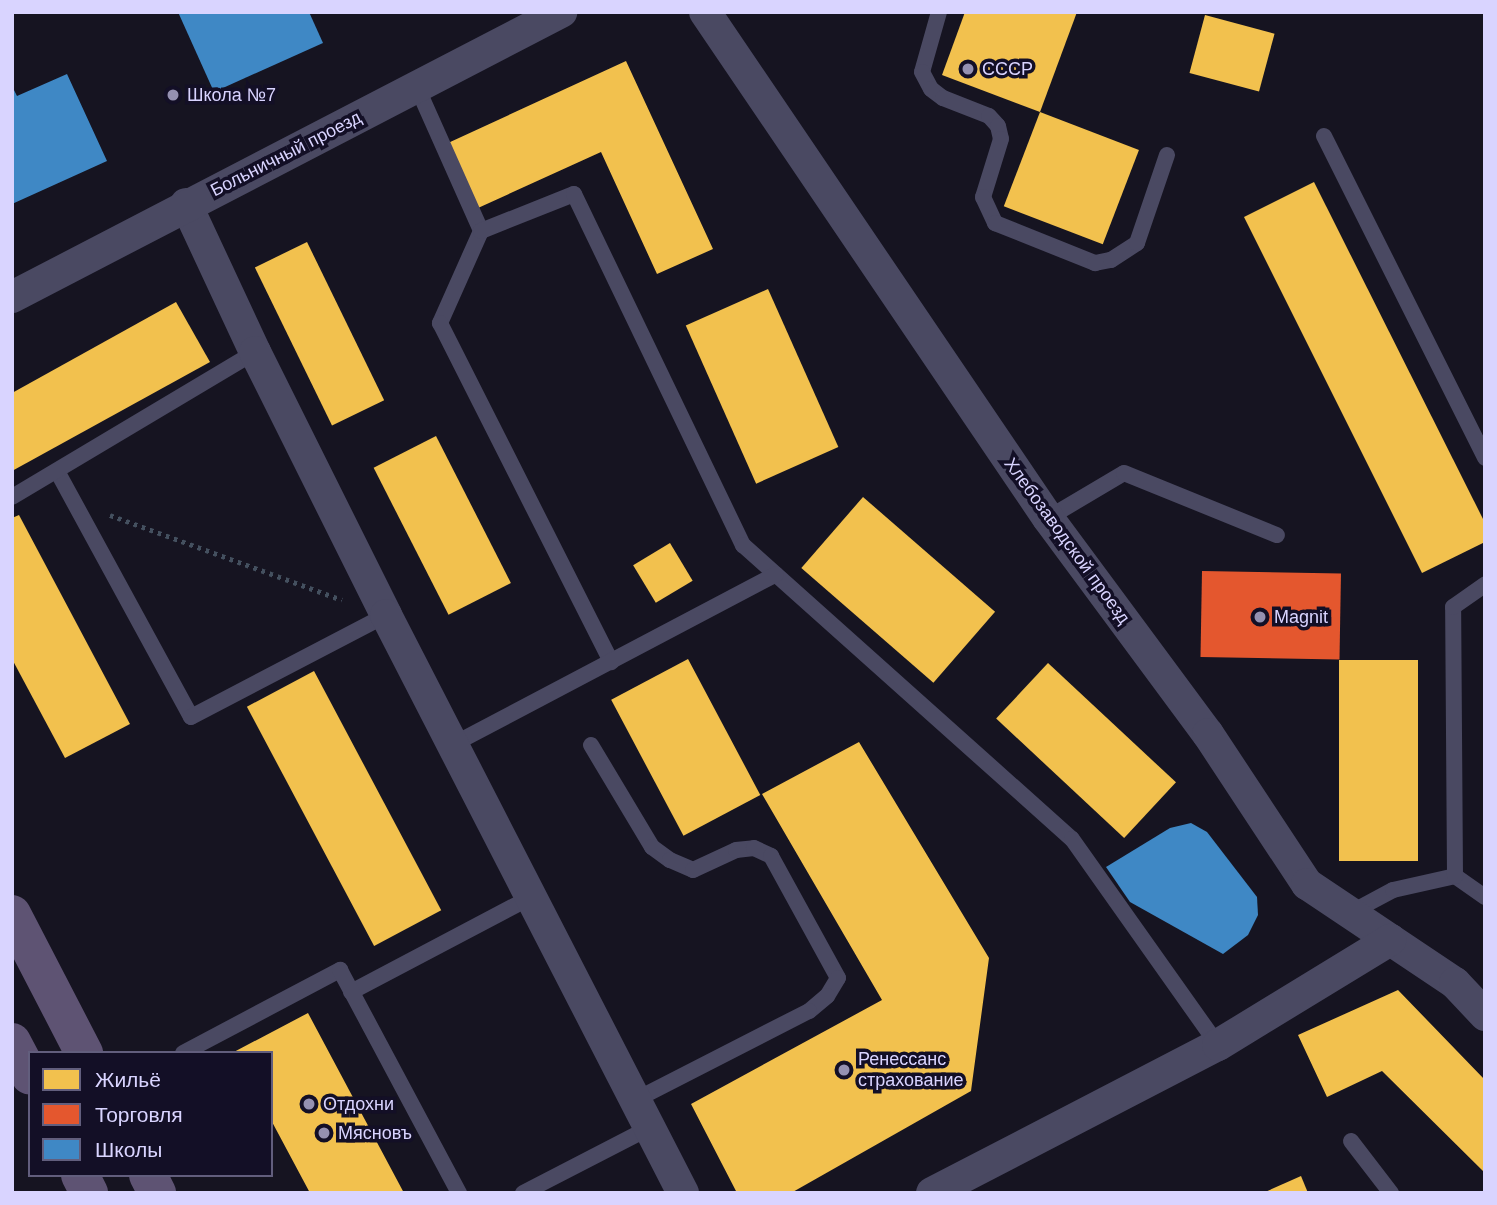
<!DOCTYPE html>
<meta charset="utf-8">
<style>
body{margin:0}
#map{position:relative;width:1497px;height:1205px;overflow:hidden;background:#161421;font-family:Arial,sans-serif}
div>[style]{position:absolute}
.homes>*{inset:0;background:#f2c14e;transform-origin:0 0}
.shops>*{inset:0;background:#e4572e;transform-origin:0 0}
.schools>*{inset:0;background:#3f88c5}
.path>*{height:4.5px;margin-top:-2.25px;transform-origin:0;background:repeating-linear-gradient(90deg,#44505f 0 3.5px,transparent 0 8.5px)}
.service>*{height:16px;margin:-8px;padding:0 8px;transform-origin:8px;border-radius:8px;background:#4a4962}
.minor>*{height:32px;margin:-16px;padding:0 16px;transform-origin:16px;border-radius:16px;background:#4a4962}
.primary>*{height:38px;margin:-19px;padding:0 19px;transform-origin:19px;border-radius:19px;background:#5e5373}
.dots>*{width:19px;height:19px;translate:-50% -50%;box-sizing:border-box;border:4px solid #130f26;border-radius:50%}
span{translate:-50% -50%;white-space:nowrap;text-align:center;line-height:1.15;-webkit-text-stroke:7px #130f26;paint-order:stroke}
.poi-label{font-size:18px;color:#d9d4ff}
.left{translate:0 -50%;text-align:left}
.street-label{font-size:18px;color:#d9d4ff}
.frame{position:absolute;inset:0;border:14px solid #d9d4ff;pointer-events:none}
.legend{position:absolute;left:28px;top:1051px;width:245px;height:126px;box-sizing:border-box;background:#130f26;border:2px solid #625e7d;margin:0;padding:9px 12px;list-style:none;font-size:21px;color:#d9d4ff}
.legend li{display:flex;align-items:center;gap:14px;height:35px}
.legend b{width:35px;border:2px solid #625e7d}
</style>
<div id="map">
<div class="homes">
<i style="clip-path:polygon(965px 12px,1077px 12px,1040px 112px,942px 75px)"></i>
<i style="left:1205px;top:15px;width:72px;height:60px;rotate:15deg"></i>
<i style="clip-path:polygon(626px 61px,713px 249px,657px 274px,601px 152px,478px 208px,448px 143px)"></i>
<i style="left:1040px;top:112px;width:106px;height:101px;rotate:21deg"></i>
<i style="clip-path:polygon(1314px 182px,1485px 523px,1485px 542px,1422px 573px,1244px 217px)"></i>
<i style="left:307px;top:242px;width:176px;height:58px;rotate:64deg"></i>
<i style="left:768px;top:289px;width:173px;height:90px;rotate:66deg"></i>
<i style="clip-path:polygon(176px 302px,210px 362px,12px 471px,12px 393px)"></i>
<i style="left:436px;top:436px;width:165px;height:70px;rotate:63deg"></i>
<i style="left:863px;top:497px;width:175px;height:94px;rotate:41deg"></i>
<i style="clip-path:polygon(19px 515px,130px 724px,65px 758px,12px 659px,12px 518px)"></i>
<i style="left:670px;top:543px;width:44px;height:43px;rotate:59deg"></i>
<i style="left:688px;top:659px;width:154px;height:87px;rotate:62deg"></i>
<i style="left:1339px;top:660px;width:79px;height:201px"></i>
<i style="left:1048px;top:663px;width:175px;height:76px;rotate:43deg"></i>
<i style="left:314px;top:671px;width:271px;height:76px;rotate:62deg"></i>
<i style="clip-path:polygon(859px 742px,989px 958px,971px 1091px,791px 1193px,737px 1193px,691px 1104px,882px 1000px,762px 794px)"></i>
<i style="clip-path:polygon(1398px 990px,1485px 1080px,1485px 1173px,1382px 1071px,1327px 1097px,1298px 1035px)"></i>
<i style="clip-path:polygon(308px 1013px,404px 1193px,310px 1193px,271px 1120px,271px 1053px,232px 1053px)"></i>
<i style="clip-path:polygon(1301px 1176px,1308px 1193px,1263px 1193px)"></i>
</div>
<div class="shops">
<i style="left:1202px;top:571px;width:139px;height:86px;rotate:1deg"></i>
</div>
<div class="schools">
<i style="clip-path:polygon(178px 12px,309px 12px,323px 43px,214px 92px)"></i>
<i style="clip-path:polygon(67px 74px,107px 161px,12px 204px,12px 86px,17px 96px)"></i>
<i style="clip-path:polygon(1191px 823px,1207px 832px,1257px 897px,1258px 915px,1248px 935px,1223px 954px,1130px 902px,1106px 867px,1170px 828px)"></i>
</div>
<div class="path">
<i style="left:110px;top:515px;width:247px;rotate:20.1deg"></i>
</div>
<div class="service">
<i style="left:939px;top:12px;width:62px;rotate:105.8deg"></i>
<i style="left:922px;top:72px;width:19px;rotate:62deg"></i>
<i style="left:931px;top:89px;width:15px;rotate:37deg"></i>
<i style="left:943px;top:98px;width:49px;rotate:21.4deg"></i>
<i style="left:989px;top:116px;width:13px;rotate:48deg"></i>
<i style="left:998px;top:126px;width:13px;rotate:77deg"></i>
<i style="left:1001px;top:139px;width:61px;rotate:107.2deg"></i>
<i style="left:983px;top:197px;width:29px;rotate:65deg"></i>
<i style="left:995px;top:223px;width:108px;rotate:21.8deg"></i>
<i style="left:1095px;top:263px;width:16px;rotate:-11deg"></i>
<i style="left:1111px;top:260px;width:31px;rotate:-33deg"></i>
<i style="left:1137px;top:243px;width:93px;rotate:-71.2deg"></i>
<i style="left:417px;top:87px;width:158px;rotate:66deg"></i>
<i style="left:481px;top:231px;width:101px;rotate:114deg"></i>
<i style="left:440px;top:323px;width:380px;rotate:63.2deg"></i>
<i style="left:1324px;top:136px;width:360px;rotate:63.4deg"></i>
<i style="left:481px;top:231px;width:100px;rotate:-21.7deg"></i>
<i style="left:574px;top:194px;width:390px;rotate:64.3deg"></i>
<i style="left:743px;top:545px;width:441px;rotate:41.8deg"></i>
<i style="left:1072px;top:839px;width:252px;rotate:54.7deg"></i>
<i style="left:57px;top:471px;width:280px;rotate:61.4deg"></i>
<i style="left:191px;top:717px;width:220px;rotate:-27.6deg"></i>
<i style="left:12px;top:497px;width:283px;rotate:-30.8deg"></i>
<i style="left:1048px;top:518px;width:88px;rotate:-30.6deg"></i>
<i style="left:1124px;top:473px;width:165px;rotate:22.1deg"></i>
<i style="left:452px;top:745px;width:366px;rotate:-27.8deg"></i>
<i style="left:591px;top:745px;width:119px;rotate:59.1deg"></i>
<i style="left:652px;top:847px;width:22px;rotate:36deg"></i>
<i style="left:670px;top:860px;width:25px;rotate:23deg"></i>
<i style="left:693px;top:870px;width:47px;rotate:-24.9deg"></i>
<i style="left:736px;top:850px;width:18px;rotate:-6deg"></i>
<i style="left:754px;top:848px;width:19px;rotate:25deg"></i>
<i style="left:771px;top:856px;width:139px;rotate:61.2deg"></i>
<i style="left:838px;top:978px;width:21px;rotate:121deg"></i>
<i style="left:827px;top:996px;width:23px;rotate:140deg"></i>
<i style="left:809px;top:1011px;width:195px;rotate:152.9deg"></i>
<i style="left:1455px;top:876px;width:37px;rotate:35deg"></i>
<i style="left:1350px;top:913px;width:49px;rotate:-28.1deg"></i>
<i style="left:1393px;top:890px;width:64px;rotate:-12.7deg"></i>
<i style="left:1455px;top:876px;width:269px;rotate:-90.4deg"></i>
<i style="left:1453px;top:607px;width:39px;rotate:-35deg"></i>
<i style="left:351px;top:992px;width:204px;rotate:-27.8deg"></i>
<i style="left:183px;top:1053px;width:178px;rotate:-27.9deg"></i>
<i style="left:340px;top:970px;width:253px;rotate:61.9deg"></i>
<i style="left:1351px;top:1141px;width:66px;rotate:52.4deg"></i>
<i style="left:523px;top:1193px;width:142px;rotate:-27.3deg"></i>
</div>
<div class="minor">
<i style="left:705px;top:12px;width:611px;rotate:55.87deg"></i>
<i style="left:1048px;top:518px;width:269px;rotate:53.5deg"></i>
<i style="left:1208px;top:734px;width:180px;rotate:56.6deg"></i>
<i style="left:1307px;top:884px;width:178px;rotate:33.8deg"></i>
<i style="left:1455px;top:983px;width:44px;rotate:46.8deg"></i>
<i style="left:186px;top:204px;width:163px;rotate:65deg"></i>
<i style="left:255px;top:352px;width:294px;rotate:63.5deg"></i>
<i style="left:386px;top:615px;width:650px;rotate:62.8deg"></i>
<i style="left:12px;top:297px;width:619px;rotate:-27.43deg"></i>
<i style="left:932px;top:1193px;width:322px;rotate:-27.4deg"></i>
<i style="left:1218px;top:1045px;width:202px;rotate:-31.4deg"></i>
</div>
<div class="primary">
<i style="left:12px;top:914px;width:157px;rotate:62.6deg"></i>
<i style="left:12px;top:1042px;width:38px;rotate:62deg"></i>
<i style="left:80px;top:1175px;width:20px;rotate:63deg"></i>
<i style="left:148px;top:1175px;width:20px;rotate:63deg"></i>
</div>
<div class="dots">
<i style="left:968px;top:69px;background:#9591b1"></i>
<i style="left:173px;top:95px;background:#9591b1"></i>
<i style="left:1260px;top:617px;background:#9591b1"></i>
<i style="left:844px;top:1070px;background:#9591b1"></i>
<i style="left:309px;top:1104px;background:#9591b1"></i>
<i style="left:324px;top:1133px;background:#9591b1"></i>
</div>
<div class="poi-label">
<span class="left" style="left:982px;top:69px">СССР</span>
<span class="left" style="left:187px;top:95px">Школа №7</span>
<span class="left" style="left:1274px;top:617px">Magnit</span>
<span class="left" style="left:858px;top:1070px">Ренессанс<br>страхование</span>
<span class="left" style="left:323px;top:1104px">Отдохни</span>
<span class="left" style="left:338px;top:1133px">Мясновъ</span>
</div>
<div class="street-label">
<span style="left:286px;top:154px;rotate:-27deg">Больничный проезд</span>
<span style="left:1067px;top:541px;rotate:54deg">Хлебозаводской проезд</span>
</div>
<div class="frame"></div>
<ul class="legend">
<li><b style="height:19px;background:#f2c14e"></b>Жильё</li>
<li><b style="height:19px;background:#e4572e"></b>Торговля</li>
<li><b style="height:19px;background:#3f88c5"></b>Школы</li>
</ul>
</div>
